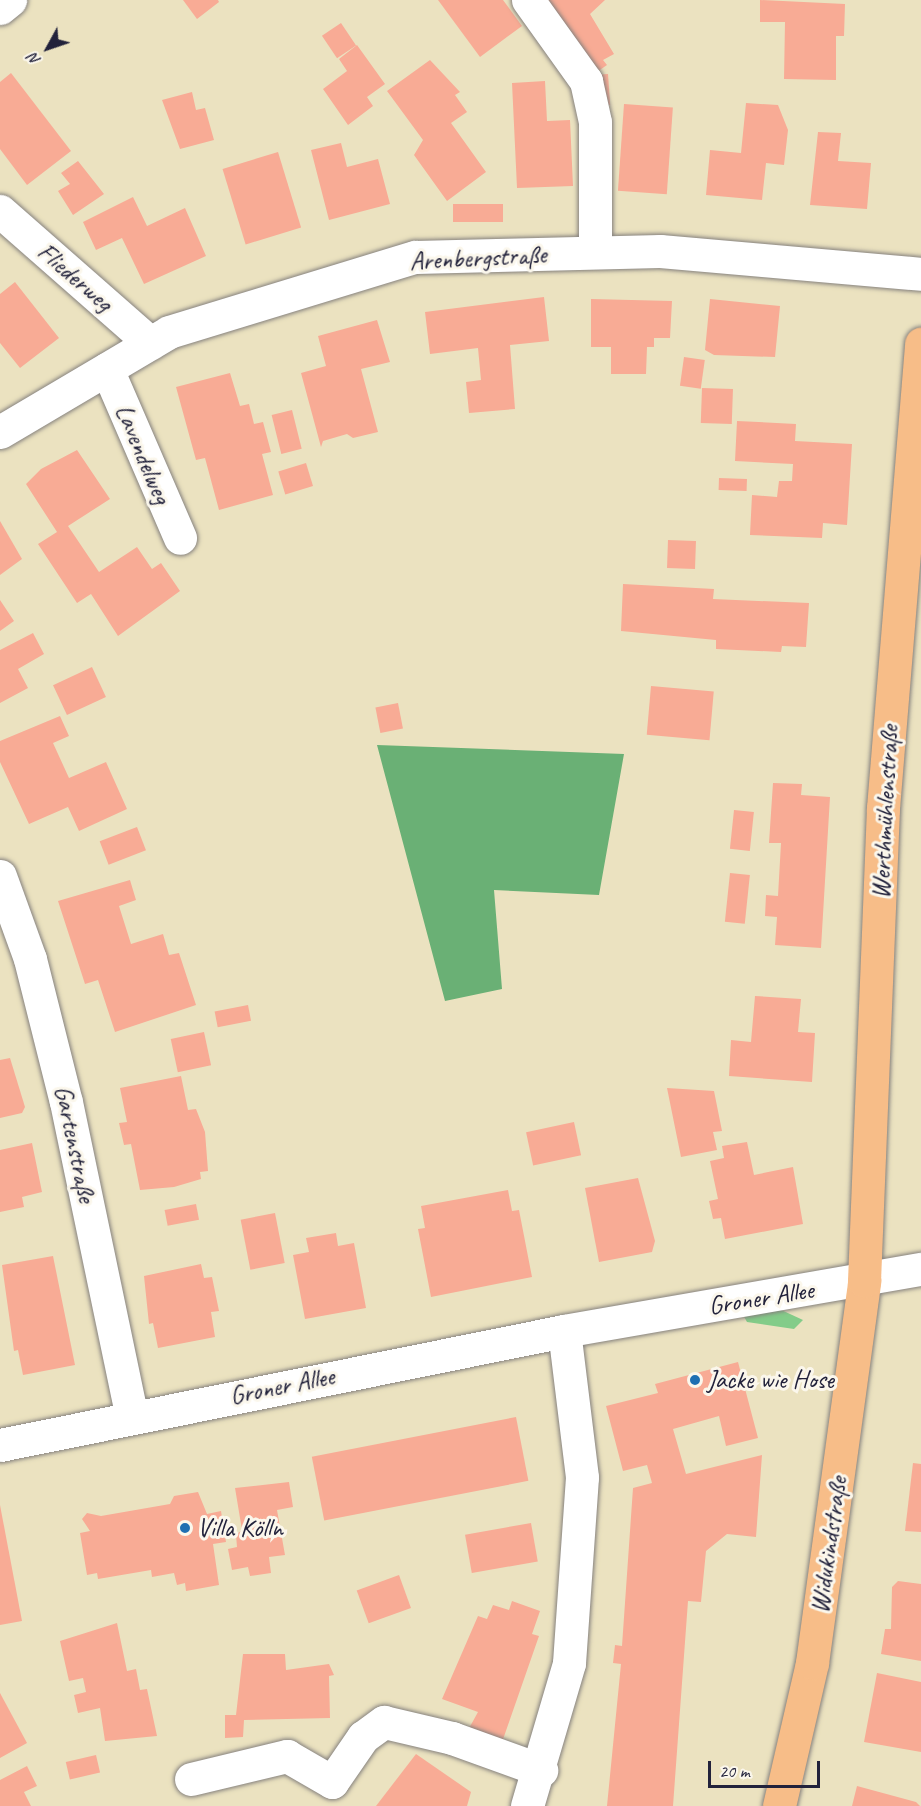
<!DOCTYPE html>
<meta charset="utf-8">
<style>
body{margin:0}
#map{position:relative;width:921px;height:1806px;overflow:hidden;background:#ebe2c0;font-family:Caveat,sans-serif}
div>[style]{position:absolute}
.green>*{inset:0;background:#83cc89}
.forest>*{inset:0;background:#6ab075}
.building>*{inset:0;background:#f8ab95;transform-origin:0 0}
.roads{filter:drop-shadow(0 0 2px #86827e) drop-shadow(0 0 2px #86827e)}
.minor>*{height:33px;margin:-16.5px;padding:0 16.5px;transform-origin:16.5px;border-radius:16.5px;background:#fff}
.major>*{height:33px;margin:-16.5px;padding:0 16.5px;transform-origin:16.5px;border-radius:16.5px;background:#f7bd88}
.dots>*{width:16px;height:16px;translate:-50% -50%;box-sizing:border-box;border:3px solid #fbf7ec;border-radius:50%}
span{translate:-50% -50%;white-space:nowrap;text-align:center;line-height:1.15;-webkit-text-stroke:6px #fbf7ec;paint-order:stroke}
.street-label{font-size:26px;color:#22223b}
.poi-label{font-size:26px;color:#22223b}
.left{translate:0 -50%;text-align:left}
.north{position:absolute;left:18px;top:18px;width:60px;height:60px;-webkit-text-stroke:4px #fbf7ec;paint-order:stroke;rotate:230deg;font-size:16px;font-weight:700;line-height:24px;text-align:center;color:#22223b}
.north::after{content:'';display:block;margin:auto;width:21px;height:27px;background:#22223b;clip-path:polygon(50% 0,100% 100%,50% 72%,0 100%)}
.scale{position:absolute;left:708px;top:1761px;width:112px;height:27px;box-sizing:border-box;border:3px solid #22223b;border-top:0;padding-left:8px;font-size:18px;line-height:21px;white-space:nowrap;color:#22223b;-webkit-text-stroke:4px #fbf7ec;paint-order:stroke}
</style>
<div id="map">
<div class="green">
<i style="clip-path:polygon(777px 1308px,803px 1320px,794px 1329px,747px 1322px,743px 1315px)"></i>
</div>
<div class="forest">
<i style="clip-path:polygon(377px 745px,624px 754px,599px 895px,494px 890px,502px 989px,445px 1001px)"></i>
</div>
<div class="building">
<i style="clip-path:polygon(183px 0,218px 0,219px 2px,197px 19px)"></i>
<i style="clip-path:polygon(438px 0,503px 0,522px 26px,480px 57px)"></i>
<i style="clip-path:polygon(547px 0,605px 0,590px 14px,614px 54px,603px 60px,607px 65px,594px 74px)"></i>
<i style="clip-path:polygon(760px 0,845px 4px,844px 36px,836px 36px,836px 80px,784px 79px,785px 22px,760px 22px)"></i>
<i style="left:341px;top:23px;width:27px;height:23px;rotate:56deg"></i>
<i style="clip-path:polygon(357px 45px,385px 84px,367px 97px,373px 106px,348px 125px,323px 89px,347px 71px,339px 59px)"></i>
<i style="clip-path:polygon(430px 60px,460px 92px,455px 95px,467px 112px,451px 123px,486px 172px,447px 201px,414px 155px,423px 140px,387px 91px)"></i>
<i style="clip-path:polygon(11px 73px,71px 151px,27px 185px,0 149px,0 82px)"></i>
<i style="left:608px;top:74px;width:31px;height:16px;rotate:86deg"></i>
<i style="clip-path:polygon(545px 81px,547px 121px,570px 120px,573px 186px,517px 188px,512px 83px)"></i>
<i style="clip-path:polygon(192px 92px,196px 110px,205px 108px,214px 140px,180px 149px,162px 100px)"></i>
<i style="clip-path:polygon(746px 103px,778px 105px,788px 130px,784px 165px,766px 163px,762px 200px,706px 195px,710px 150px,741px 153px)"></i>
<i style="left:624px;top:104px;width:49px;height:87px;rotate:4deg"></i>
<i style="clip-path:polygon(818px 132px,841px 133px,838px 161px,871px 163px,867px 209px,810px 205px)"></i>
<i style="clip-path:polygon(341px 143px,347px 167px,378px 159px,390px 204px,329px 220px,311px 150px)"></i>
<i style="left:278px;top:152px;width:79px;height:58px;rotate:73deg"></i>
<i style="clip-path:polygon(78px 161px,104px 194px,73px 215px,58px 191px,70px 184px,61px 173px)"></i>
<i style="clip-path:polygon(133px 197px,147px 226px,185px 208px,206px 256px,144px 284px,122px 238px,96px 250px,83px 222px)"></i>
<i style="left:503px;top:204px;width:18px;height:50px;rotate:90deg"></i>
<i style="clip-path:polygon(15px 282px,59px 338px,20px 368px,0 343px,0 294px)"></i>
<i style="clip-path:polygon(544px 297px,549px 341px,510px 345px,515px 409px,469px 413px,466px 382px,481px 380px,478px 348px,430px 354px,425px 312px)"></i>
<i style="clip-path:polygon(591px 299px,672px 301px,670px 338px,654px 338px,654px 347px,647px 347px,646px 374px,611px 374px,611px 347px,591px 347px)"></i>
<i style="clip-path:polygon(710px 299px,780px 306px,775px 357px,714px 355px,705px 350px)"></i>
<i style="clip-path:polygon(377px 320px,390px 362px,361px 369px,378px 432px,353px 438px,347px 434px,323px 441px,321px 447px,301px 373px,326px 366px,318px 336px)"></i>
<i style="left:684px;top:357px;width:21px;height:29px;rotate:8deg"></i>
<i style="clip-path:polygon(230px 373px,240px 406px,249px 404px,254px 424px,263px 422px,271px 452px,262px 454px,273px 495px,219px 510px,205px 458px,196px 460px,176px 387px)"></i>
<i style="left:702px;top:388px;width:31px;height:35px;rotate:2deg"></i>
<i style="left:292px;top:410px;width:40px;height:21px;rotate:76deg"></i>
<i style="clip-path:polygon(737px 421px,796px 424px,795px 441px,852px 444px,847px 525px,823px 523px,822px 538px,750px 535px,752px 495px,777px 497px,779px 481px,792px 481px,793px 464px,735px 461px)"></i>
<i style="clip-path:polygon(77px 450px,110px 499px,68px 526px,99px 572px,137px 547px,152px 569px,161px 563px,180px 591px,118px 636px,91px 594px,77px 603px,38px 544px,57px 532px,26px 484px,41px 469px)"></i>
<i style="left:306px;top:463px;width:24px;height:29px;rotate:73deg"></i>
<i style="left:719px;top:478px;width:28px;height:12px;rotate:2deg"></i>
<i style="clip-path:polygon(0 521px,22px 559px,0 575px)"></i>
<i style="left:668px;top:540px;width:28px;height:28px;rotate:2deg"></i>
<i style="clip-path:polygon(623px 584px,714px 589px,713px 599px,809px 603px,806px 647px,782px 646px,781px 652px,716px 649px,716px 640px,621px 631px)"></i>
<i style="clip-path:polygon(0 600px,14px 621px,0 631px)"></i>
<i style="clip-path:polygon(33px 633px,44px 654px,18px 669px,28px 688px,0 703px,0 650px)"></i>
<i style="left:92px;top:667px;width:33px;height:43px;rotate:65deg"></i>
<i style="left:651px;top:686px;width:63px;height:49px;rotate:5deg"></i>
<i style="left:398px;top:703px;width:26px;height:23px;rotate:79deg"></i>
<i style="clip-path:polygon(60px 716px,69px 736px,53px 743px,69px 778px,106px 762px,127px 809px,79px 831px,68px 807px,29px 824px,0 762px,0 741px)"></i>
<i style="clip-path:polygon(773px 783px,802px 784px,801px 795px,830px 797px,821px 948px,775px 945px,777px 917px,765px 916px,766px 895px,778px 896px,781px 843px,769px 843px)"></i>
<i style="left:734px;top:810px;width:20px;height:39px;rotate:6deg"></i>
<i style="left:137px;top:827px;width:25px;height:40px;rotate:69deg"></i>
<i style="left:730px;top:873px;width:20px;height:49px;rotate:6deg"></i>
<i style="clip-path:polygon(130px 880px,136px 900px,119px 906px,131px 944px,163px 934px,169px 955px,179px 953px,196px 1005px,115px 1032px,98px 980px,85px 984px,58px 901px)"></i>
<i style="clip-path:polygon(755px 996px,801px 999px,798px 1032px,815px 1033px,812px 1082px,729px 1076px,731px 1040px,751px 1042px)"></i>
<i style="left:248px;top:1005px;width:16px;height:34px;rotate:79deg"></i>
<i style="left:204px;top:1032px;width:34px;height:34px;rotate:78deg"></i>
<i style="clip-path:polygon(10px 1058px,25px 1107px,22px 1113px,0 1118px,0 1060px)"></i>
<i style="clip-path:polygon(181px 1076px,188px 1110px,196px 1109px,205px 1132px,208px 1171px,200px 1172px,201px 1179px,174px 1187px,140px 1190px,131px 1144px,124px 1145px,119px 1123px,127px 1122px,120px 1088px)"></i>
<i style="clip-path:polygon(667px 1088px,714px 1091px,722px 1131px,713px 1132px,717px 1150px,681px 1157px)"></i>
<i style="left:574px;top:1122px;width:34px;height:49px;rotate:78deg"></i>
<i style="clip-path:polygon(747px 1142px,754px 1175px,793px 1167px,803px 1224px,725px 1239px,721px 1218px,713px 1219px,709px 1201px,718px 1199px,710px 1161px,724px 1158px,722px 1146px)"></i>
<i style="clip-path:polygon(32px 1143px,42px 1192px,22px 1197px,24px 1207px,0 1212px,0 1150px)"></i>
<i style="clip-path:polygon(638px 1178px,655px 1241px,652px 1252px,599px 1262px,585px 1188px)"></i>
<i style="clip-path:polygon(508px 1190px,512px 1211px,519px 1210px,532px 1277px,431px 1297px,418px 1229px,425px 1228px,421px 1206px)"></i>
<i style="left:196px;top:1204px;width:16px;height:32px;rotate:79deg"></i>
<i style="left:275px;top:1213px;width:51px;height:35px;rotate:79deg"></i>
<i style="clip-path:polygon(336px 1233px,338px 1246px,354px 1243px,366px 1308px,305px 1319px,293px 1255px,309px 1252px,306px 1238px)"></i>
<i style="clip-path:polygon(53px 1256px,75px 1365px,23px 1375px,18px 1350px,14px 1351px,2px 1265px)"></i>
<i style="clip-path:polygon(201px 1264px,204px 1278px,212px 1277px,219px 1311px,211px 1312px,215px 1337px,158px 1348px,153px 1323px,149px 1324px,144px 1276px)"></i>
<i style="clip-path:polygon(738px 1362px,758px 1438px,726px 1446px,719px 1416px,673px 1429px,686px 1474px,762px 1455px,756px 1537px,727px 1534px,706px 1551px,701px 1602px,688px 1601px,673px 1806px,607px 1806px,621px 1664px,613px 1663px,615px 1645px,622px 1646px,633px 1488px,652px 1483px,647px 1465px,623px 1471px,606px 1406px,658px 1393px,655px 1384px)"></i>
<i style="left:516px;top:1417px;width:65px;height:208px;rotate:79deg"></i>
<i style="clip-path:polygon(913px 1463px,921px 1464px,921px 1532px,905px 1531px)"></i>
<i style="clip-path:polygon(289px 1482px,293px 1507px,277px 1510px,285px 1555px,269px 1557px,271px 1573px,250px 1576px,248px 1567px,232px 1570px,228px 1549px,237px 1547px,236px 1535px,242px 1530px,235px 1488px)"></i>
<i style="clip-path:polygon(198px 1492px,207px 1514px,221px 1511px,226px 1542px,213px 1544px,219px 1585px,186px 1591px,185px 1583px,177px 1585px,174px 1573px,152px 1577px,151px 1570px,98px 1579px,97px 1573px,87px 1575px,80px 1533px,90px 1531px,82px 1519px,87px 1513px,101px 1516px,170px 1504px,174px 1496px)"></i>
<i style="clip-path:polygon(0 1505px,22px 1621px,0 1625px)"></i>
<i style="left:531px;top:1523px;width:39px;height:67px;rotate:80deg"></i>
<i style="left:399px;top:1575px;width:35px;height:45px;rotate:70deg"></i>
<i style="clip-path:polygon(898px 1581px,921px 1584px,921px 1661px,881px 1654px,885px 1629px,891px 1629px,892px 1587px)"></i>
<i style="clip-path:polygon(512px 1601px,540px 1611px,532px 1634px,539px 1636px,501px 1745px,467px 1732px,478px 1712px,442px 1699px,478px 1616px,487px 1619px,493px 1605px,509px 1610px)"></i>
<i style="clip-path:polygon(117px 1623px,127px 1671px,136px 1669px,140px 1690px,147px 1689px,157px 1736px,105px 1741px,100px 1708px,78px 1713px,74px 1695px,86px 1692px,83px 1678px,69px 1681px,60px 1641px)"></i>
<i style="clip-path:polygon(243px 1654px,285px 1654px,286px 1670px,329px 1664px,334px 1675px,329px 1676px,330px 1718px,244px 1720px,243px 1737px,225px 1738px,225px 1715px,236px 1715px)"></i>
<i style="clip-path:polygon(877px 1673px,921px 1682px,921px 1752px,864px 1742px)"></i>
<i style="clip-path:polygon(0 1693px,27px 1743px,0 1758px)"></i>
<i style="clip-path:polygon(416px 1754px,471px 1792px,467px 1806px,376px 1806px)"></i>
<i style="left:96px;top:1755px;width:18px;height:31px;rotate:77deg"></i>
<i style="clip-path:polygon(27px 1766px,37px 1786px,24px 1792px,31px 1806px,0 1806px,0 1780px)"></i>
<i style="clip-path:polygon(857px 1786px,916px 1802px,920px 1806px,852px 1806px)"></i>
</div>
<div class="roads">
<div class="minor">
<i style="left:528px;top:0;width:100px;rotate:54.4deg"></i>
<i style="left:586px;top:81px;width:42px;rotate:77.6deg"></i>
<i style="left:595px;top:122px;width:130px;rotate:90deg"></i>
<i style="left:0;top:8px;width:13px;rotate:-39deg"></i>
<i style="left:0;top:211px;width:200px;rotate:41.3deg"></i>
<i style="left:107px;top:369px;width:184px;rotate:66.6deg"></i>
<i style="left:0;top:432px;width:196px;rotate:-30.6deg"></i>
<i style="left:169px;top:332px;width:257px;rotate:-17deg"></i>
<i style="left:415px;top:257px;width:245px;rotate:-1.4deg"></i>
<i style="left:660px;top:251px;width:262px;rotate:5deg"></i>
<i style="left:0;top:876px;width:88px;rotate:70.1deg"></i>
<i style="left:30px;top:959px;width:147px;rotate:75.9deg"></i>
<i style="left:66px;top:1102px;width:322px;rotate:78.2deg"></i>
<i style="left:0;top:1445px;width:575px;rotate:-11.43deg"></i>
<i style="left:564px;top:1331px;width:362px;rotate:-9.9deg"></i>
<i style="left:191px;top:1779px;width:99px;rotate:-13.5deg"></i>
<i style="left:287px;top:1756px;width:52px;rotate:30deg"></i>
<i style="left:332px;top:1782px;width:55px;rotate:-55.4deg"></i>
<i style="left:363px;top:1737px;width:26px;rotate:-36deg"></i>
<i style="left:384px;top:1722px;width:70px;rotate:13.2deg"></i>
<i style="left:452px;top:1738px;width:95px;rotate:19.8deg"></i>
<i style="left:527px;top:1806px;width:149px;rotate:-73.6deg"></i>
<i style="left:569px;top:1663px;width:186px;rotate:-86deg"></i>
<i style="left:582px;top:1477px;width:147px;rotate:-97deg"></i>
</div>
<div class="major">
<i style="left:779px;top:1806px;width:147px;rotate:-77deg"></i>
<i style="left:812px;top:1663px;width:386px;rotate:-82.2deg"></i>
<i style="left:864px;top:1281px;width:473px;rotate:-87.7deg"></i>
<i style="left:883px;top:808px;width:466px;rotate:-85.3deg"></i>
</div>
</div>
<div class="dots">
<i style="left:695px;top:1380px;background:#1f6fb2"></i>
<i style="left:185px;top:1528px;background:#1f6fb2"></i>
</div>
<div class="street-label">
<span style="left:478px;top:258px;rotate:-3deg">Arenbergstraße</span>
<span style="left:75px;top:277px;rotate:41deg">Fliederweg</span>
<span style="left:143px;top:454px;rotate:67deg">Lavendelweg</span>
<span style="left:885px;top:812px;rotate:-87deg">Werthmühlenstraße</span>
<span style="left:75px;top:1144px;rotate:78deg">Gartenstraße</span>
<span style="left:761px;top:1298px;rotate:-9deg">Groner Allee</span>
<span style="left:282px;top:1386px;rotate:-11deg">Groner Allee</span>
<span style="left:829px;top:1545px;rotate:-82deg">Widukindstraße</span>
</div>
<div class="poi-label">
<span class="left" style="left:707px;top:1380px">Jacke wie Hose</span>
<span class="left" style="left:197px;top:1528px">Villa Kölln</span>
</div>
<div class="north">N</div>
<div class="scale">20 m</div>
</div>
